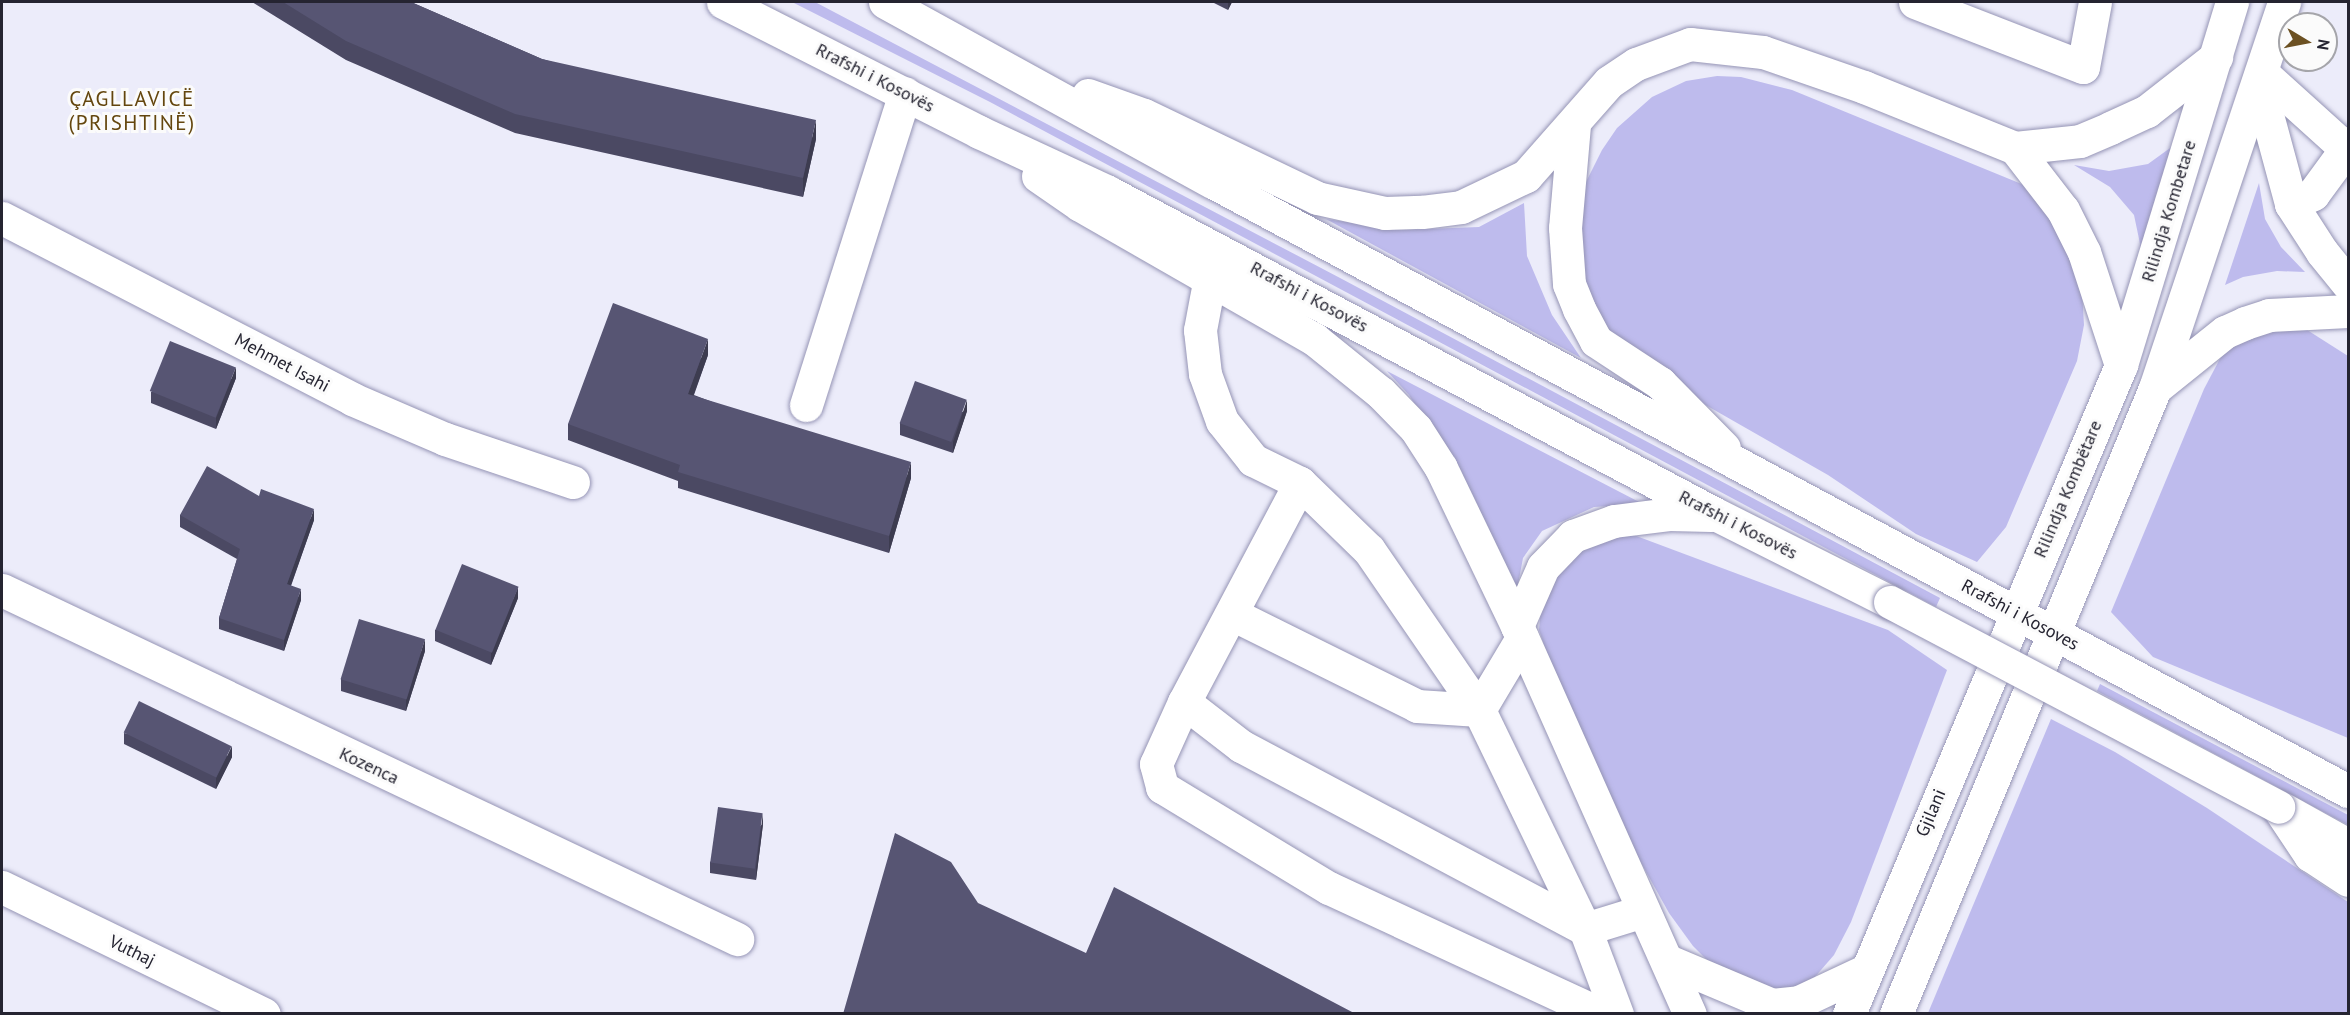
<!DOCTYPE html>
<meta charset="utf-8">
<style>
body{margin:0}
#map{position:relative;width:2350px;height:1015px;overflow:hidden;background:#ececfa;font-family:"PT Sans",sans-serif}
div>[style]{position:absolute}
.green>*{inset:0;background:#bebbed}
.roads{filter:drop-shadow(0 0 2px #9594b5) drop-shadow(0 0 2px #9594b5)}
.minor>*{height:33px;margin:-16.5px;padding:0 16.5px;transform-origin:16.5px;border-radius:16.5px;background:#fff}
.major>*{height:33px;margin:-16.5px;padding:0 16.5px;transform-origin:16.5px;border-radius:16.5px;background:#fff}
.highway>*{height:33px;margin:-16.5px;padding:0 16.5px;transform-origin:16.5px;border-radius:16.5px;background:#fff}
.bridges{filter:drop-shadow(0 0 2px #9594b5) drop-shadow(0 0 2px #9594b5)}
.highway-bridge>*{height:33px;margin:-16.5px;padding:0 16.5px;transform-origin:16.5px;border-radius:16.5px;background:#fff}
.wall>*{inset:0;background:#4b4963}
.shaded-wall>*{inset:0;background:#3d3c50}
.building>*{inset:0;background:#575573;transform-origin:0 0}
span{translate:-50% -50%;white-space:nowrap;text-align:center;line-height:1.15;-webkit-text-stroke:6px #fbfbfb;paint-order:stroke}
.street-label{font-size:18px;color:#252431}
.quarter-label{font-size:21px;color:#64460e;letter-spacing:1.5px}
.frame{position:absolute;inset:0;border:3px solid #252431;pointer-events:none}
.north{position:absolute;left:2278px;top:12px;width:60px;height:60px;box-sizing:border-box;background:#fbfbfb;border:2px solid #a5a5aa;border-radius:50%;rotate:100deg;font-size:16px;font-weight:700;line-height:24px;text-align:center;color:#252431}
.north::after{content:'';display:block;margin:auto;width:21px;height:27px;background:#6c5123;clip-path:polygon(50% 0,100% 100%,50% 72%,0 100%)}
</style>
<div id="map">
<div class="green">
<i style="clip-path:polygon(792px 2px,815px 2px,1342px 279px,1940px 598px,1936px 607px,990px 102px)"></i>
<i style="clip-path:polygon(1717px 76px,1741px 77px,1792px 90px,2024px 185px,2058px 222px,2082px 291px,2084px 325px,2077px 361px,2006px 527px,1977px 562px,1916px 534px,1828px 475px,1639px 367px,1586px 309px,1579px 196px,1602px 150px,1617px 128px,1652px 97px,1686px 81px)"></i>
<i style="clip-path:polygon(2177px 143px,2143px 258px,2134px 215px,2110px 187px,2074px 165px,2109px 171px,2148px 164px)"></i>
<i style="clip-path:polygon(2259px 183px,2265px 219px,2281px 247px,2305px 272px,2277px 271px,2243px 277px,2225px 285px)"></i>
<i style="clip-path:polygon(1524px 203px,1527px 256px,1552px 315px,1581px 358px,1326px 219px,1401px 230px,1479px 227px)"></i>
<i style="clip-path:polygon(2304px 328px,2348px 356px,2348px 738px,2153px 657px,2111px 612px,2204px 389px,2224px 351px,2258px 331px)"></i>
<i style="clip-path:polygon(1387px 371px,1643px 504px,1594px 507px,1542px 531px,1523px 558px,1517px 590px,1451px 462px,1409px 395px)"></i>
<i style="clip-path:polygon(1631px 534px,1888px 630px,1947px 670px,1851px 922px,1834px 955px,1808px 985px,1780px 990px,1736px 979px,1714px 967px,1693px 946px,1669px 913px,1630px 843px,1548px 657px,1539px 630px,1541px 607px,1552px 582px,1575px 552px,1596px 541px)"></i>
<i style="clip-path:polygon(2100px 684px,2348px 815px,2348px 825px,2097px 691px)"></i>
<i style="clip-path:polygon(2051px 719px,2115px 752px,2207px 808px,2348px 902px,2348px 1013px,1928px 1013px)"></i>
</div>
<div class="roads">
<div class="minor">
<i style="left:1915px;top:2px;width:180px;rotate:21.2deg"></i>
<i style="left:2083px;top:67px;width:66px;rotate:-79.5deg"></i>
<i style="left:2262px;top:73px;width:113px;rotate:42.1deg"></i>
<i style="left:2346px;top:149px;width:6px;rotate:-72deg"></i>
<i style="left:2291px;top:204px;width:24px;rotate:-24deg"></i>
<i style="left:2313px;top:194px;width:56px;rotate:-53.7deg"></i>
<i style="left:2346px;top:149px;width:4px;rotate:56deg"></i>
<i style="left:2px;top:218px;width:394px;rotate:27.3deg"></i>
<i style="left:352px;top:399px;width:101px;rotate:23.3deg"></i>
<i style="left:445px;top:439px;width:135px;rotate:18.6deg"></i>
<i style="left:1210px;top:277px;width:54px;rotate:100.7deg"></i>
<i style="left:1200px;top:330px;width:44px;rotate:83.5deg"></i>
<i style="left:1205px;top:374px;width:50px;rotate:70.1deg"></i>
<i style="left:1222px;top:421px;width:50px;rotate:51.5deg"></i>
<i style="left:1253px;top:460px;width:52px;rotate:26.1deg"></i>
<i style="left:1300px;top:483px;width:96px;rotate:44.2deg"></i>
<i style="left:1369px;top:550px;width:194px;rotate:55.5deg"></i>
<i style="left:1479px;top:710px;width:243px;rotate:64.2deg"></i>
<i style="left:1585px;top:929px;width:91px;rotate:69.4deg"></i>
<i style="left:806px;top:405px;width:327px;rotate:-72.4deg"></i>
<i style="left:1300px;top:483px;width:248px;rotate:117.9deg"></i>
<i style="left:1184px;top:702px;width:72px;rotate:37.7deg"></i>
<i style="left:1241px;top:746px;width:390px;rotate:28deg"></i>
<i style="left:1585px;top:929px;width:61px;rotate:-17.2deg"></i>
<i style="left:2px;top:590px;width:814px;rotate:25.4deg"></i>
<i style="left:1232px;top:614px;width:207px;rotate:26.4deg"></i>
<i style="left:1417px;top:706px;width:62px;rotate:3.7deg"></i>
<i style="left:1479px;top:710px;width:84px;rotate:-59.2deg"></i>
<i style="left:1184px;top:702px;width:68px;rotate:114.3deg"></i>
<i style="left:1156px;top:764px;width:24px;rotate:75deg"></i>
<i style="left:1162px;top:787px;width:195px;rotate:31.2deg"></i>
<i style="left:1329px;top:888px;width:300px;rotate:24.9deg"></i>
<i style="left:2px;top:887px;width:291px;rotate:25.9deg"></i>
</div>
<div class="major">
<i style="left:1849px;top:1014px;width:704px;rotate:-67.26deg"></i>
<i style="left:2121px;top:365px;width:380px;rotate:-73deg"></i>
<i style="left:1896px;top:1014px;width:677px;rotate:-67.52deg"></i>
<i style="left:2155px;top:388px;width:407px;rotate:-71.5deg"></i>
</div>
<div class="highway">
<i style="left:723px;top:2px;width:287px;rotate:26.9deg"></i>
<i style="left:979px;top:132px;width:142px;rotate:24.9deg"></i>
<i style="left:1108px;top:192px;width:689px;rotate:27.94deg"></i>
<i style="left:1717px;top:515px;width:194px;rotate:26.7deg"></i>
<i style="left:885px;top:2px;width:374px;rotate:28.8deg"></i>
<i style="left:1213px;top:182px;width:1288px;rotate:28.22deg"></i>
<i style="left:2259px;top:85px;width:123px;rotate:74.9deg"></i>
<i style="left:2291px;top:204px;width:57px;rotate:57.1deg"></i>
<i style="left:2322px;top:252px;width:41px;rotate:50.9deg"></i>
<i style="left:1088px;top:95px;width:59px;rotate:19.7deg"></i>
<i style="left:1144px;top:115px;width:192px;rotate:25.6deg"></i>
<i style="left:1317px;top:198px;width:70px;rotate:12.4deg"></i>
<i style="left:1385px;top:213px;width:37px;rotate:-2deg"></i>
<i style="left:1422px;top:212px;width:39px;rotate:-7deg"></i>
<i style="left:1461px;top:207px;width:72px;rotate:-25.5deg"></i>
<i style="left:1526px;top:176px;width:125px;rotate:-48.6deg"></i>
<i style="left:1609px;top:82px;width:32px;rotate:-34deg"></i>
<i style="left:1636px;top:64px;width:58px;rotate:-20.3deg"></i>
<i style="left:1690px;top:44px;width:73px;rotate:6.3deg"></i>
<i style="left:1763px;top:52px;width:107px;rotate:19.1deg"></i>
<i style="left:1864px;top:87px;width:163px;rotate:22deg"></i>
<i style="left:2015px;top:148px;width:65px;rotate:-6.1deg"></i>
<i style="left:2080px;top:141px;width:33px;rotate:-23deg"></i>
<i style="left:2110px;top:128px;width:41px;rotate:-24.7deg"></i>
<i style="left:2147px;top:111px;width:88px;rotate:-38deg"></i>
<i style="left:1574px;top:125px;width:103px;rotate:95deg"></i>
<i style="left:1565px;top:228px;width:56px;rotate:85.9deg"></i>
<i style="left:1569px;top:284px;width:27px;rotate:68deg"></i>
<i style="left:1579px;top:309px;width:36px;rotate:62deg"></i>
<i style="left:1596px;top:341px;width:77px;rotate:33.3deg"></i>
<i style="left:1660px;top:383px;width:91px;rotate:45.4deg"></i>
<i style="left:2015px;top:148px;width:78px;rotate:52.3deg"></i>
<i style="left:2063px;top:210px;width:47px;rotate:63.4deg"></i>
<i style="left:2084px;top:252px;width:119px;rotate:71.9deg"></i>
<i style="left:1038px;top:176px;width:51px;rotate:34.6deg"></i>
<i style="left:1080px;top:205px;width:270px;rotate:29.8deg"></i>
<i style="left:1314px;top:339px;width:86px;rotate:38.9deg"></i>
<i style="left:1381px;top:393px;width:50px;rotate:45.8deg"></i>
<i style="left:1416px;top:429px;width:46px;rotate:57.3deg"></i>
<i style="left:1441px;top:468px;width:175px;rotate:64.3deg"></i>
<i style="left:1517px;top:626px;width:425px;rotate:66deg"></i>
<i style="left:2155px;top:388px;width:90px;rotate:-38.7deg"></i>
<i style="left:2225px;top:332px;width:22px;rotate:-24deg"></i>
<i style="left:2245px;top:323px;width:25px;rotate:-18deg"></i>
<i style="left:2269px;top:315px;width:79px;rotate:-2.9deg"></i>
<i style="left:1517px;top:626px;width:64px;rotate:-66.2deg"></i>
<i style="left:1543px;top:567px;width:43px;rotate:-45.9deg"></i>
<i style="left:1573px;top:536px;width:44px;rotate:-20.1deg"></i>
<i style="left:1614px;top:521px;width:55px;rotate:-7.3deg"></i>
<i style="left:1669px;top:514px;width:42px;rotate:1.4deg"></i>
<i style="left:2278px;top:807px;width:58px;rotate:56.3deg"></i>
<i style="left:2310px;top:855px;width:45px;rotate:33.3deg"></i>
<i style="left:2283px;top:809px;width:74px;rotate:29deg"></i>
<i style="left:1668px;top:961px;width:113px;rotate:22.9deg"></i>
<i style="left:1772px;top:1005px;width:27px;rotate:-6deg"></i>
<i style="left:1799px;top:1002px;width:73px;rotate:-25.2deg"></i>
</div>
</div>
<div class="bridges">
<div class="highway-bridge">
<i style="left:1890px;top:602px;width:439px;rotate:27.8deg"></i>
</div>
</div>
<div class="wall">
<i style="clip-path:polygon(252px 2px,411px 2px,542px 59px,816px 139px,803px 197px,515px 133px,346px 60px)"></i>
<i style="clip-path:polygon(1212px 2px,1232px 2px,1228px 10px)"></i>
<i style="clip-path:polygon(708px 355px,694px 395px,911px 478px,889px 553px,678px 488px,678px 481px,568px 440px,568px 424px)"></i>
<i style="clip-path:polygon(236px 378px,216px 429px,151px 403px,151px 392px)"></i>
<i style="clip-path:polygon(967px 411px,953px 453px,900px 435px,900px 423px)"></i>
<i style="clip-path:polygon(259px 496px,314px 520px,291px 586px,301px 600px,284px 651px,219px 629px,219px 618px,237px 559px,180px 527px,180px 515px)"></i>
<i style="clip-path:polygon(518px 598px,491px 665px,435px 641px,435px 630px)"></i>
<i style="clip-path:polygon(425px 651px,406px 711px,341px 691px,341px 679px)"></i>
<i style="clip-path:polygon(124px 733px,232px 757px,216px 789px,124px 744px)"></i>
<i style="clip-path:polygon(763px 824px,756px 880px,710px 873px,710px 862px)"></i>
</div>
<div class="shaded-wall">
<i style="clip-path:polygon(1228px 2px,1232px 2px,1228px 10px)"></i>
<i style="clip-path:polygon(816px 120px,816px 139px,803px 197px,803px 178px)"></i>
<i style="clip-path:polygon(708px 339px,708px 355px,688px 410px,688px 394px)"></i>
<i style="clip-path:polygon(236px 367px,236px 378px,216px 429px,216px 418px)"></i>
<i style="clip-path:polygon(967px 400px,967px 411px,953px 453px,953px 442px)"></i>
<i style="clip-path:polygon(911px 462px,911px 478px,889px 553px,889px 536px)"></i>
<i style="clip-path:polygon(314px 509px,314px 520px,287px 596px,287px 584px)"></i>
<i style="clip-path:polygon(518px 587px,518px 598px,491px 665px,491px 653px)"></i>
<i style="clip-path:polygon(301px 589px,301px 600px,284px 651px,284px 640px)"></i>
<i style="clip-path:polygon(425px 639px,425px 651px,406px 711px,406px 699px)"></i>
<i style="clip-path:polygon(232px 746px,232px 757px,216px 789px,216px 778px)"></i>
<i style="clip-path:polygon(763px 813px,763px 824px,756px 880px,756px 868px)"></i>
</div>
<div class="building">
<i style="clip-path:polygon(283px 2px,411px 2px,542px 59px,816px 120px,803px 178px,515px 114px,346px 41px)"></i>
<i style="clip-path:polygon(613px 303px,708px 339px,688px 394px,911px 462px,889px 536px,678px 472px,680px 465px,568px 424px)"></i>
<i style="left:170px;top:341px;width:71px;height:54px;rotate:22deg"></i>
<i style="left:915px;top:381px;width:55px;height:45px;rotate:20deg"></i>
<i style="clip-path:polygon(207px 466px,259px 496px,261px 489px,314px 509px,287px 584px,301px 589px,284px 640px,219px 618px,240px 549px,180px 515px)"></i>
<i style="left:462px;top:564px;width:61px;height:71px;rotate:22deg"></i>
<i style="left:359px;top:619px;width:69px;height:63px;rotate:17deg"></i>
<i style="left:139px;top:701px;width:103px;height:35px;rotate:26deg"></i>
<i style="left:718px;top:807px;width:45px;height:56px;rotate:8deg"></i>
<i style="clip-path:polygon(895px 833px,951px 862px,978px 903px,1086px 953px,1114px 887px,1356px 1014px,843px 1014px)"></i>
</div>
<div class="street-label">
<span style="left:875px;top:78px;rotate:27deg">Rrafshi i Kosovës</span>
<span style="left:2169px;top:211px;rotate:-73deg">Rilindja Kombetare</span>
<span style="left:1309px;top:297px;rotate:28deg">Rrafshi i Kosovës</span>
<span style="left:282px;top:363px;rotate:28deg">Mehmet Isahi</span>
<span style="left:2068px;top:489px;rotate:-67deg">Rilindja Kombëtare</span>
<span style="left:1738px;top:525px;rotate:27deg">Rrafshi i Kosovës</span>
<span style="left:2020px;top:615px;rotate:28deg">Rrafshi i Kosoves</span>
<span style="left:369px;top:766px;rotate:25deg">Kozenca</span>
<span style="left:1931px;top:813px;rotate:-67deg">Gjilani</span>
<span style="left:132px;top:951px;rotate:26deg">Vuthaj</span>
</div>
<div class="quarter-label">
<span style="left:132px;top:111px">ÇAGLLAVICË<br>(PRISHTINË)</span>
</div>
<div class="frame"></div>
<div class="north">N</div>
</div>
